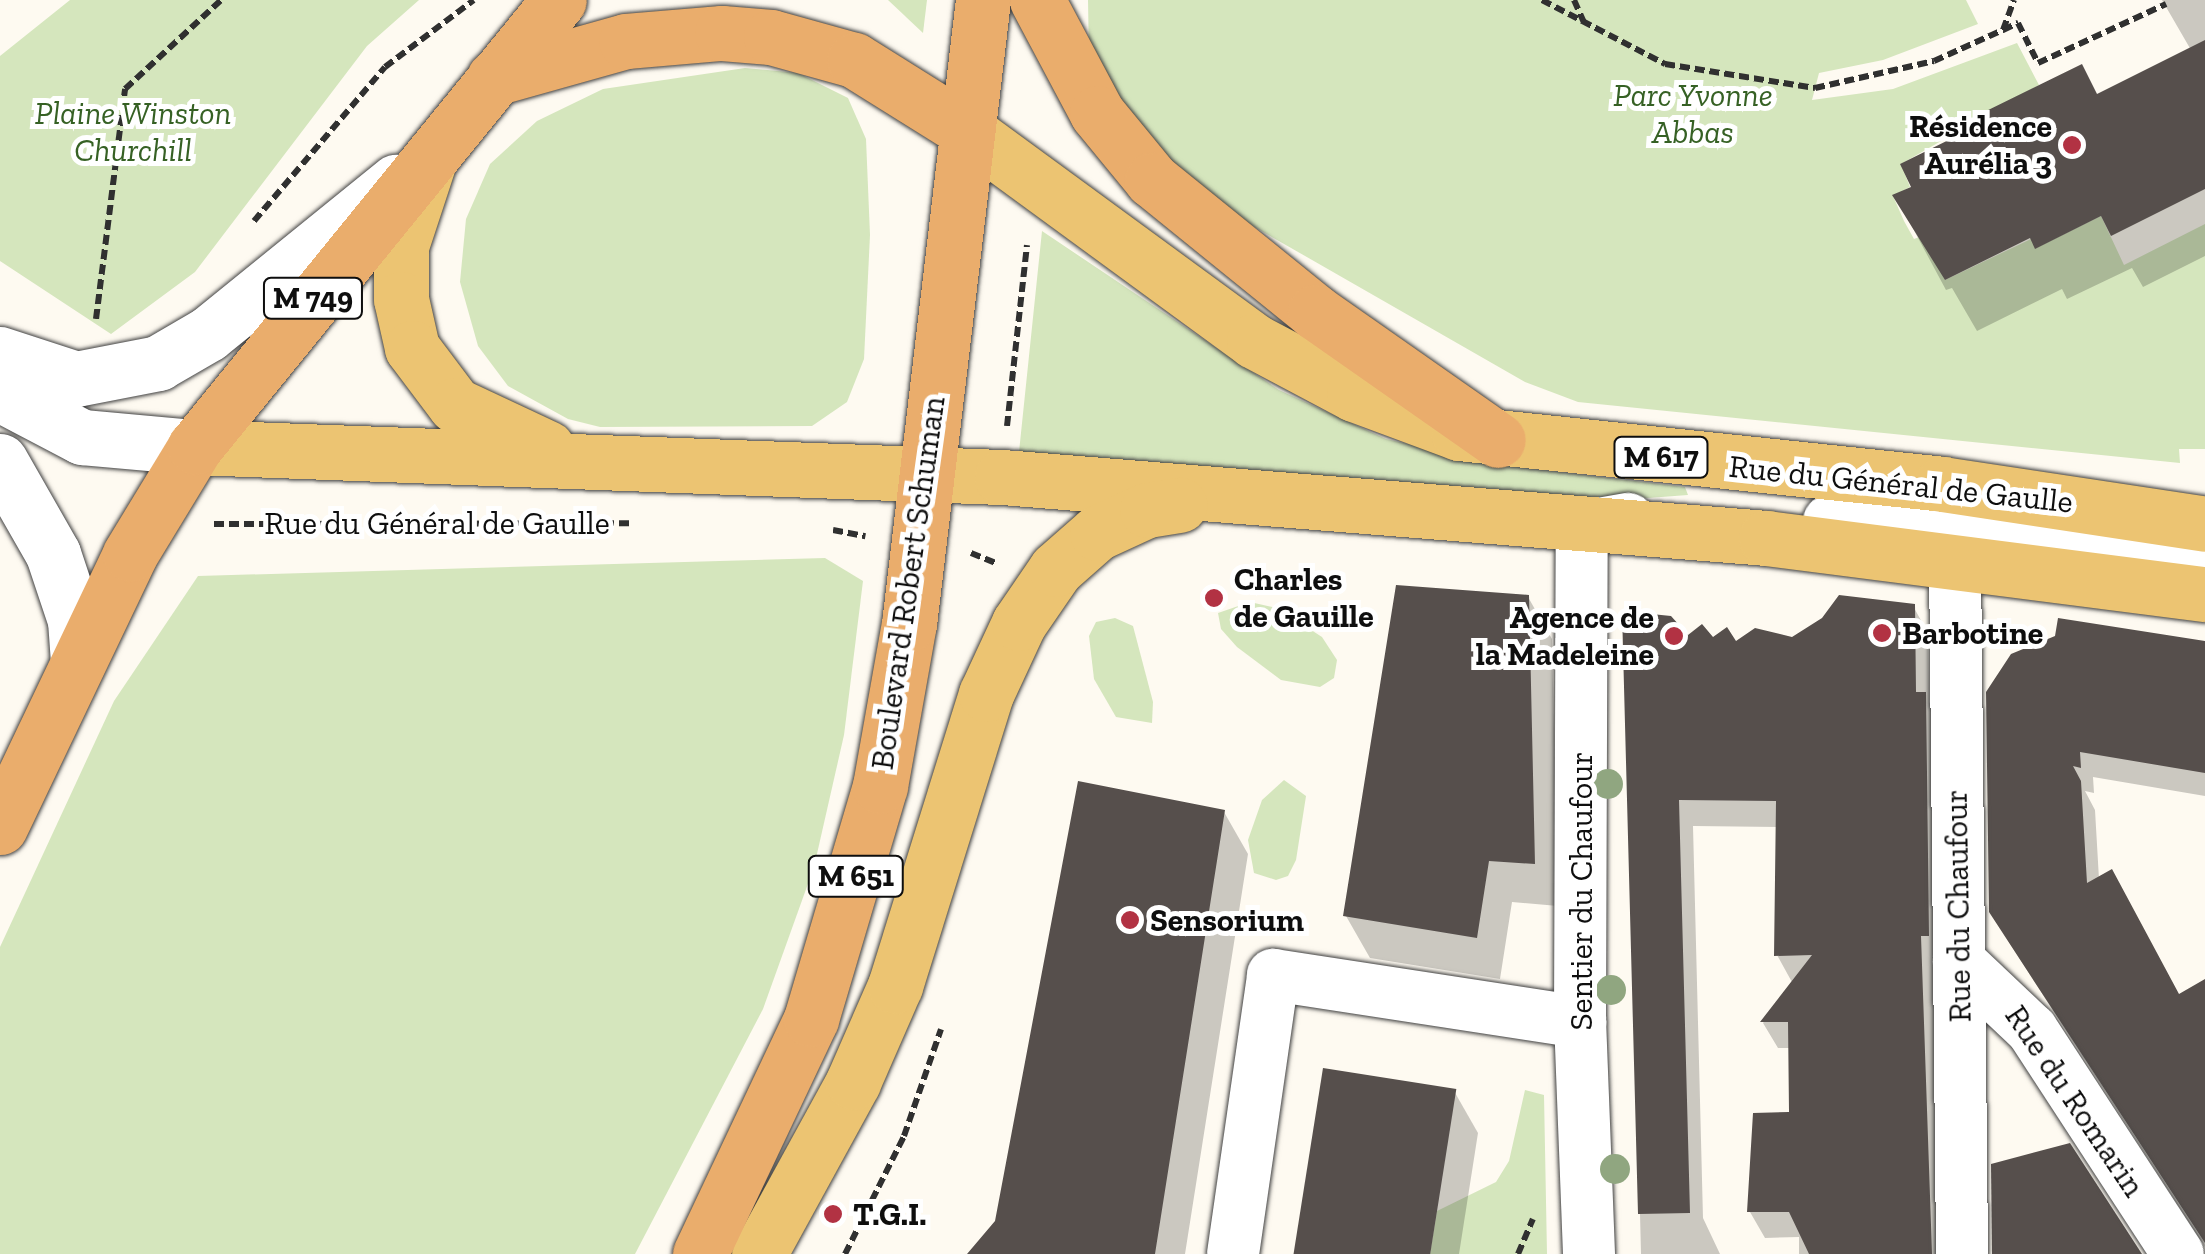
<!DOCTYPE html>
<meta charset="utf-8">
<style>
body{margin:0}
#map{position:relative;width:2205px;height:1254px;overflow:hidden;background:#fefaf1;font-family:"Zilla Slab",serif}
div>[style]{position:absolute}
.green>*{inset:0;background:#d5e6bd}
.shadow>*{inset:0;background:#0003}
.building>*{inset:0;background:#564f4c;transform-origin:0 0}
.path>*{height:6px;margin-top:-3px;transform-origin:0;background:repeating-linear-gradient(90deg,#303030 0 10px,transparent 0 15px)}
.roads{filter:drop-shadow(0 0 2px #414141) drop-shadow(0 0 2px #414141)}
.minor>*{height:52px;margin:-26px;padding:0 26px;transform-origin:26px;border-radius:26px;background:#fff}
.tertiary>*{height:55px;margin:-27.5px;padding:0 27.5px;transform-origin:27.5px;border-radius:27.5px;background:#fff}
.primary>*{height:55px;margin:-27.5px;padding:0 27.5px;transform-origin:27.5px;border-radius:27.5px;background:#ecc472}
.trunk>*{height:55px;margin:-27.5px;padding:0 27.5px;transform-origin:27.5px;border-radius:27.5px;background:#eaad6c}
.trees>*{width:30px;height:30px;margin:-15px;border-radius:50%;background:#90a680}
.dots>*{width:28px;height:28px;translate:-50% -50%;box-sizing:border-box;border:5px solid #fff;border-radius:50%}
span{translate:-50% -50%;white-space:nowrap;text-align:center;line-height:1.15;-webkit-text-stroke:10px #fff;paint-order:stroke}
.shield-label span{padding:2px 8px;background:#fff;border:2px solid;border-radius:8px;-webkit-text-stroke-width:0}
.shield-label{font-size:30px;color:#0e0e0e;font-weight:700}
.park-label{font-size:32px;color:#366124;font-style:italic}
.poi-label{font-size:32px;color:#0e0e0e;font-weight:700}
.right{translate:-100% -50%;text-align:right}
.left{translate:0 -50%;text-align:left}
.street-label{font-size:32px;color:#0e0e0e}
</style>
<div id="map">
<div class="green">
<i style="clip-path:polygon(70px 0,419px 0,367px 46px,195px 272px,111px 334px,0 261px,0 56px)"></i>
<i style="clip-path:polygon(888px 0,927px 0,923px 33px)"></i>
<i style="clip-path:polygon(1088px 0,1966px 0,1978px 24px,1883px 60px,1819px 73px,1812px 100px,1893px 89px,2017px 43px,2039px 85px,1901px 164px,1910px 187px,1893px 196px,1904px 221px,1914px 239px,1922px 236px,1945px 280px,2031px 239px,2036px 248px,2101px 216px,2124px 265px,2205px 224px,2205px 449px,2179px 449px,2180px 463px,1578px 402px,1525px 382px,1244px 221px,1190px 181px,1127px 116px,1089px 60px)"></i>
<i style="clip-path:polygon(745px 68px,798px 73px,848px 98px,866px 139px,870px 235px,864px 359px,847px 402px,812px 426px,600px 427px,568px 419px,508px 386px,478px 346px,460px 282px,466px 219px,490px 164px,537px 121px,603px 89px)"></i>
<i style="clip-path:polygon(1042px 231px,1279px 390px,1386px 439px,1502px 465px,1685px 487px,1688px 495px,1554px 505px,1019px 452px)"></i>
<i style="clip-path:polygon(825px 558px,863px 581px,844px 735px,814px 867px,763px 1009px,635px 1254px,0 1254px,0 947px,114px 701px,198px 576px)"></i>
<i style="clip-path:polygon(1250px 602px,1277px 608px,1322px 637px,1337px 660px,1334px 678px,1320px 687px,1281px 680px,1237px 647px,1221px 629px,1218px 613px)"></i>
<i style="clip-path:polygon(1115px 618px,1133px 626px,1153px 702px,1152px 723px,1116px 717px,1094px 679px,1089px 636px,1096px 622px)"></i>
<i style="clip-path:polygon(1284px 780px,1306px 796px,1296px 860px,1288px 876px,1276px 880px,1254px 873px,1248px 840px,1262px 800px)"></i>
<i style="clip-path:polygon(1525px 1090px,1544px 1095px,1547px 1254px,1430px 1254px,1437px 1211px,1496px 1182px,1509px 1161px)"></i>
</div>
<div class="shadow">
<i style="clip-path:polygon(2162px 0,2205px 0,2205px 256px,2143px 287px,2132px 268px,2067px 299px,2062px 289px,1977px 331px,1952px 288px,1946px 290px,1896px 197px,2191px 50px)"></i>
<i style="clip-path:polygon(1528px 597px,1552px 639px,1558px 906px,1512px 902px,1500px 979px,1370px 958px,1346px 916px)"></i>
<i style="clip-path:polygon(1913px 606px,1928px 633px,1929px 702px,1940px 721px,1945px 1254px,1799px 1254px,1799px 1237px,1765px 1238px,1750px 1212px,1791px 1115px,1790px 1048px,1778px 1048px,1763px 1023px,1793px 984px,1777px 955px,1778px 827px,1693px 826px,1703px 1218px,1720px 1254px,1641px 1254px,1625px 614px,1687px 638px,1735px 644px,1792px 639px)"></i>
<i style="clip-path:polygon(2205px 643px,2205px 796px,2093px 777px,2094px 793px,2085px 791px,2095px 810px,2099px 879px,2179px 997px,2205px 1012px,2205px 1247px,2007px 939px,1989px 693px)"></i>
<i style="clip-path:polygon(1224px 812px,1248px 854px,1185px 1254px,970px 1254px,997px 1222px)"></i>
<i style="clip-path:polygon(1454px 1091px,1478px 1133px,1459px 1254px,1295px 1254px)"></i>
</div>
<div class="building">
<i style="clip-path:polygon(2205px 40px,2205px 189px,2111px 236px,2101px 216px,2035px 249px,2030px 238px,1945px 280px,1892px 195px,1911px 187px,1900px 164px,1977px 126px,1974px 117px,2082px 64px,2097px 94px)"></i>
<i style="clip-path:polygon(1396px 585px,1529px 595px,1535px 864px,1489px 861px,1477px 938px,1343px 916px)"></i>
<i style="clip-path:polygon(1839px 595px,1915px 604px,1916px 692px,1926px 692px,1929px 936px,1921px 936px,1932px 1254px,1809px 1254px,1789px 1212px,1747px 1212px,1753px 1113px,1789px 1112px,1788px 1022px,1760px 1022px,1812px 955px,1774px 956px,1776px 801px,1679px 800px,1690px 1213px,1638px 1214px,1622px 611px,1671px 616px,1688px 635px,1702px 624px,1713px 637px,1727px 627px,1736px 641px,1755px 628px,1792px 637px,1822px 618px)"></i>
<i style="clip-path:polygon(2058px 618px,2205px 641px,2205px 773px,2080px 752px,2081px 768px,2073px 766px,2081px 781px,2087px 883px,2112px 869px,2179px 994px,2205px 979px,2205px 1243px,1989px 912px,1986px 692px,2011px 654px,2055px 636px)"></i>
<i style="clip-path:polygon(1078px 781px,1225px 810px,1155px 1254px,967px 1254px,995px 1221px)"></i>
<i style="left:1323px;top:1068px;width:135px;height:189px;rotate:9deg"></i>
<i style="clip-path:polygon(2070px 1143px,2142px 1254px,1992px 1254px,1991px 1164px)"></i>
</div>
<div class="path">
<i style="left:1542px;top:0;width:139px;rotate:27.5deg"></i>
<i style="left:1665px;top:64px;width:152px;rotate:9.1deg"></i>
<i style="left:1815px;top:88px;width:122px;rotate:-12.8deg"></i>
<i style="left:1934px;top:61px;width:76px;rotate:-24.2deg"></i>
<i style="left:2003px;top:30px;width:32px;rotate:-70deg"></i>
<i style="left:1574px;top:0;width:24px;rotate:66deg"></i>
<i style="left:2003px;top:30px;width:17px;rotate:-25deg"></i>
<i style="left:2018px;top:23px;width:45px;rotate:63.4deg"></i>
<i style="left:2038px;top:63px;width:141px;rotate:-24.7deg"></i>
<i style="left:254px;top:221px;width:202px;rotate:-49.6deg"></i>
<i style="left:385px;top:67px;width:111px;rotate:-37deg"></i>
<i style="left:96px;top:319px;width:232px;rotate:-82.8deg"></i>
<i style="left:125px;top:89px;width:131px;rotate:-42.8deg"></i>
<i style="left:1007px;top:426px;width:182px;rotate:-83.7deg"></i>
<i style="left:214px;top:524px;width:417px;rotate:-0.1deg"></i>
<i style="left:833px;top:530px;width:33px;rotate:11deg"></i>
<i style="left:971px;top:553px;width:27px;rotate:22deg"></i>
<i style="left:845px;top:1254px;width:132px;rotate:-63.4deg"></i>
<i style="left:904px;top:1136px;width:113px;rotate:-70.9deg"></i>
<i style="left:1518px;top:1254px;width:38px;rotate:-67deg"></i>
</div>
<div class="roads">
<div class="minor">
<i style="left:1829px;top:521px;width:378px;rotate:6.4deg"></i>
<i style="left:1955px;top:559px;width:695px;rotate:89.42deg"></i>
<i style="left:1959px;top:961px;width:100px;rotate:43.4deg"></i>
<i style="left:2032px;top:1030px;width:267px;rotate:56.9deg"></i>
<i style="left:1233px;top:1254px;width:282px;rotate:-81.8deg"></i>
<i style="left:1273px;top:975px;width:311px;rotate:8.7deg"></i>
<i style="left:1589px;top:1254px;width:232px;rotate:-92.2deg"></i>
<i style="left:1580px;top:1022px;width:495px;rotate:-89.8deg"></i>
<i style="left:1582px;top:527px;width:47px;rotate:-9.9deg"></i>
</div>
<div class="tertiary">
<i style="left:0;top:354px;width:80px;rotate:18.2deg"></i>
<i style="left:76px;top:379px;width:84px;rotate:-11deg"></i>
<i style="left:158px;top:363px;width:58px;rotate:-30.1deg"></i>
<i style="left:208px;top:334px;width:242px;rotate:-39deg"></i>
<i style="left:0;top:394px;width:93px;rotate:27.7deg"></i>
<i style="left:82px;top:437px;width:113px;rotate:5.1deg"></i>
<i style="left:0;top:461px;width:107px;rotate:60.3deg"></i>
<i style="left:53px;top:554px;width:70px;rotate:71.6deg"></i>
<i style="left:75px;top:620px;width:42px;rotate:85.9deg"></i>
</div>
<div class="primary">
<i style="left:966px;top:130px;width:357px;rotate:36.2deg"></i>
<i style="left:1254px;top:341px;width:113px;rotate:27.9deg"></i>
<i style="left:1354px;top:394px;width:112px;rotate:20.4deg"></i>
<i style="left:1459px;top:433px;width:486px;rotate:6deg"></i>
<i style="left:1942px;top:484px;width:266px;rotate:8.6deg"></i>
<i style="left:428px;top:164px;width:86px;rotate:108.2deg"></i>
<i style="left:401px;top:246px;width:53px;rotate:90deg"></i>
<i style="left:401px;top:299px;width:50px;rotate:77.3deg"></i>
<i style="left:412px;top:348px;width:71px;rotate:53deg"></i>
<i style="left:455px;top:405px;width:102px;rotate:25.1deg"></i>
<i style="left:195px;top:447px;width:808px;rotate:2.13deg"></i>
<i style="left:1002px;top:477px;width:766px;rotate:4.56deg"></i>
<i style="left:1766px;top:538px;width:443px;rotate:7.3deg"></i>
<i style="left:759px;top:1254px;width:196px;rotate:-61.3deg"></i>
<i style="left:853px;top:1082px;width:105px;rotate:-66.4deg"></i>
<i style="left:895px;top:986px;width:306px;rotate:-72.7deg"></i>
<i style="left:986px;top:694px;width:78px;rotate:-65.1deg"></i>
<i style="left:1019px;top:623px;width:65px;rotate:-55.6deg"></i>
<i style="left:1056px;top:569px;width:55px;rotate:-41.3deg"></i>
<i style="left:1097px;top:533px;width:55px;rotate:-24.7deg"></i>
<i style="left:1147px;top:510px;width:33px;rotate:-9deg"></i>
</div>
<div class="trunk">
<i style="left:1037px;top:0;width:128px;rotate:62deg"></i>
<i style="left:1097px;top:113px;width:87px;rotate:50.6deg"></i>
<i style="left:1152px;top:180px;width:210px;rotate:39deg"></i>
<i style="left:1315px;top:312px;width:223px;rotate:35deg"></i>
<i style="left:494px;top:78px;width:137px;rotate:-15.7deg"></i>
<i style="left:626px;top:41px;width:96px;rotate:-4.8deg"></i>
<i style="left:722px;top:33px;width:49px;rotate:4.7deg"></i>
<i style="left:771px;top:37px;width:86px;rotate:15.5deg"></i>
<i style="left:854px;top:60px;width:132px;rotate:32deg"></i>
<i style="left:0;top:827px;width:302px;rotate:-64.5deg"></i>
<i style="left:130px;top:554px;width:125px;rotate:-58.7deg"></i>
<i style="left:195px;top:447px;width:576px;rotate:-50.84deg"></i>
<i style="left:700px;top:1254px;width:260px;rotate:-64.7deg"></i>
<i style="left:811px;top:1019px;width:243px;rotate:-73.5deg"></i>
<i style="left:880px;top:786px;width:165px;rotate:-79.9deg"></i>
<i style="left:909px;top:624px;width:628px;rotate:-83.24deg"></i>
</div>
</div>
<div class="trees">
<i style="left:1608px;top:784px"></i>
<i style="left:1611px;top:990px"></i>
<i style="left:1615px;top:1169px"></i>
</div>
<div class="dots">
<i style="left:2072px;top:145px;background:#b23243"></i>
<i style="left:1214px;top:598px;background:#b23243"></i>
<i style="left:1882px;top:633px;background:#b23243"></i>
<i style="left:1674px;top:636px;background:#b23243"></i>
<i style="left:1130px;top:920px;background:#b23243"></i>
<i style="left:833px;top:1214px;background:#b23243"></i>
</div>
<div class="shield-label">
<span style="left:313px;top:298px">M 749</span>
<span style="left:1661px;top:457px">M 617</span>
<span style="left:856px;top:876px">M 651</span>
</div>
<div class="park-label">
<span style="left:1693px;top:114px">Parc Yvonne<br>Abbas</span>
<span style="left:133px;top:132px">Plaine Winston<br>Churchill</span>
</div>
<div class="poi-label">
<span class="right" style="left:2052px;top:145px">Résidence<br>Aurélia 3</span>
<span class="left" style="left:1234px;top:598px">Charles<br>de Gauille</span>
<span class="right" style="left:1654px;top:636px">Agence de<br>la Madeleine</span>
<span class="left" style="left:1902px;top:633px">Barbotine</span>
<span class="left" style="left:1150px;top:920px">Sensorium</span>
<span class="left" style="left:853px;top:1214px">T.G.I.</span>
</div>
<div class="street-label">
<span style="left:1901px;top:484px;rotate:6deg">Rue du Général de Gaulle</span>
<span style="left:437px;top:523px">Rue du Général de Gaulle</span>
<span style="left:908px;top:583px;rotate:-82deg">Boulevard Robert Schuman</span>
<span style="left:1581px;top:891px;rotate:-90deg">Sentier du Chaufour</span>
<span style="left:1958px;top:906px;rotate:-91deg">Rue du Chaufour</span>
<span style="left:2075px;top:1101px;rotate:56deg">Rue du Romarin</span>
</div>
</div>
